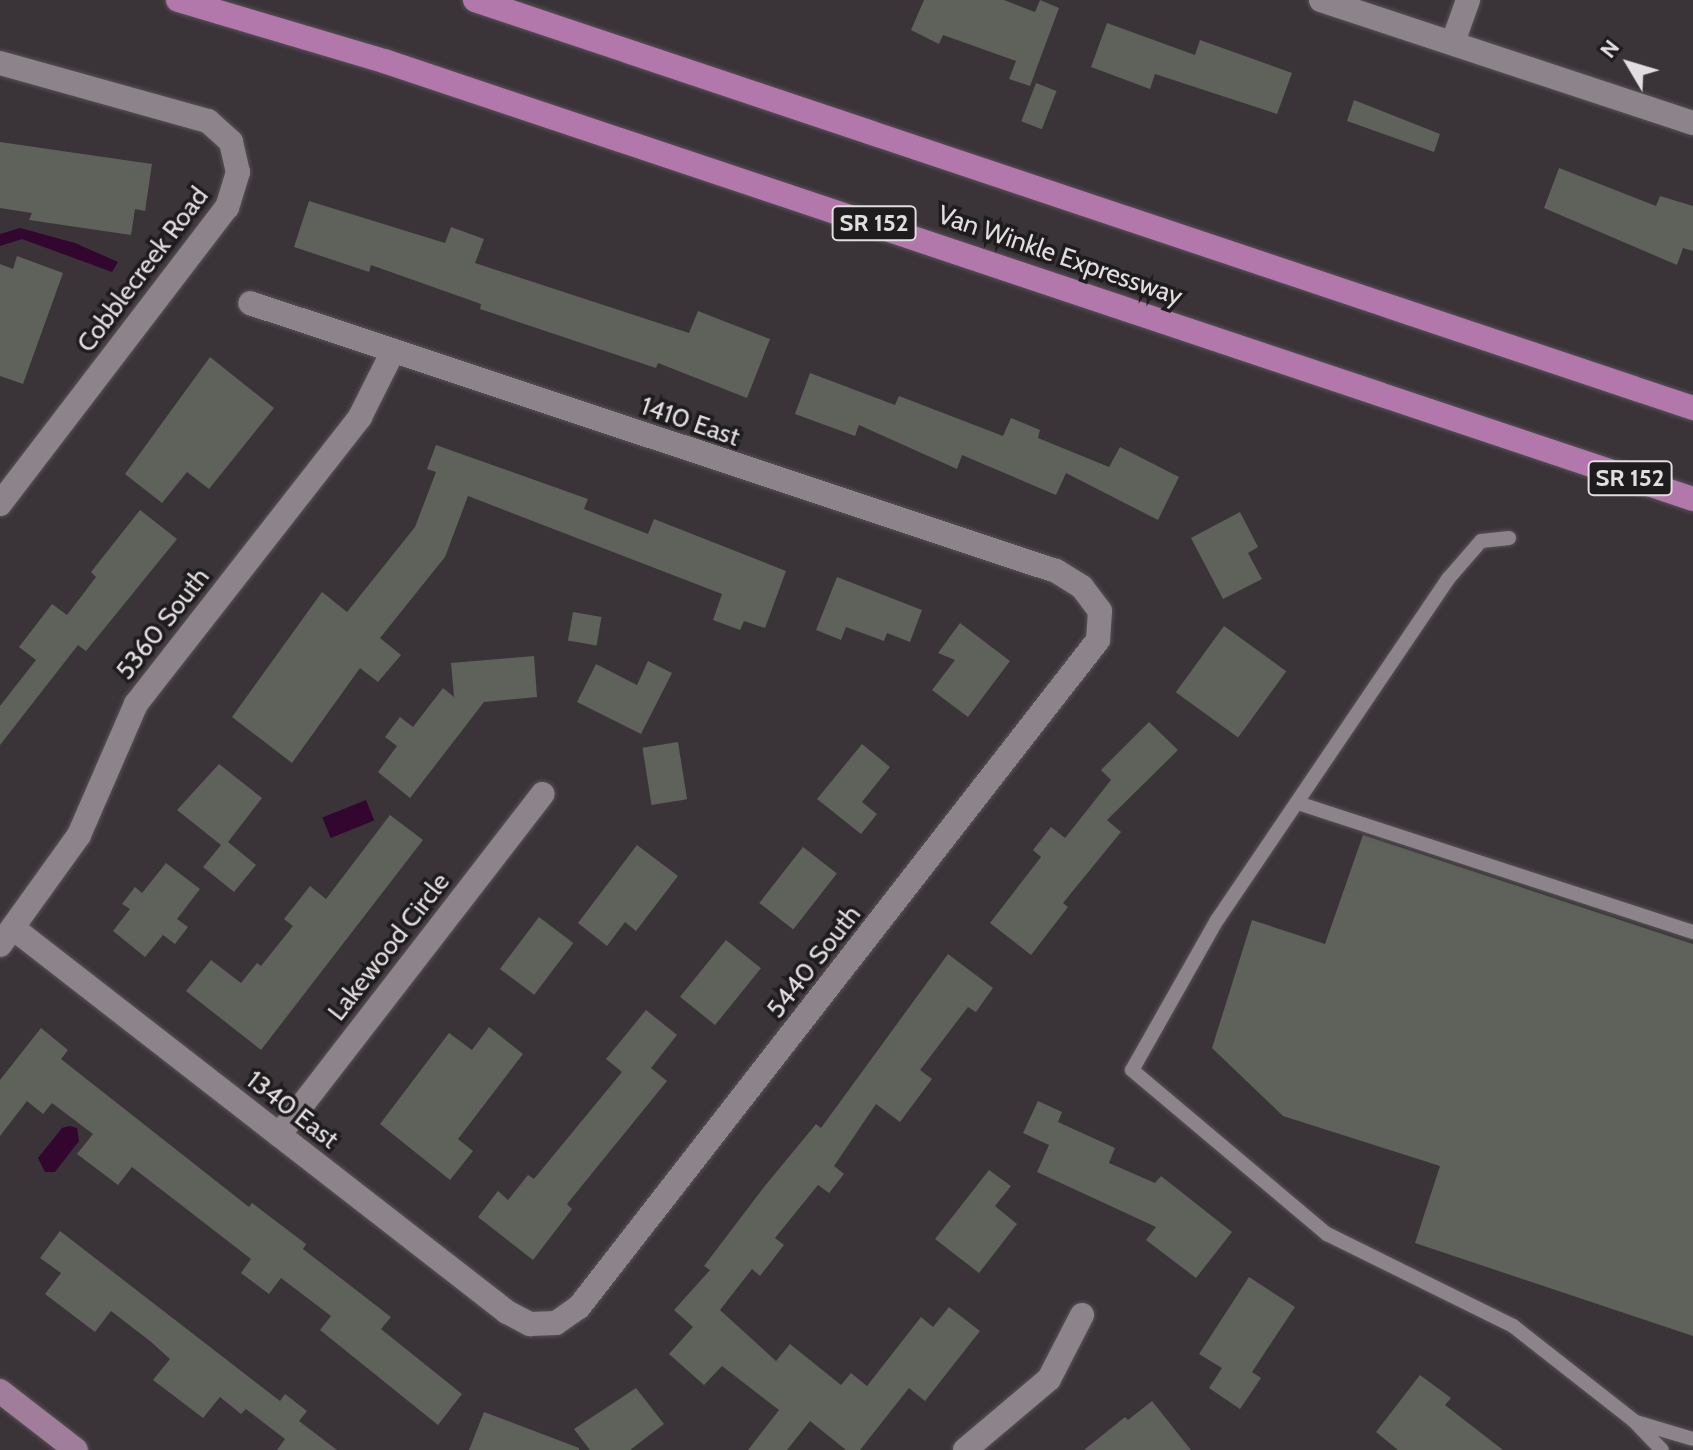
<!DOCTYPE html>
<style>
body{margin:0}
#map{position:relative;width:1693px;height:1450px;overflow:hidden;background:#3a3338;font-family:Cabin,sans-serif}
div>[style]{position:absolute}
.water>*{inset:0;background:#32062e;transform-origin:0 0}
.building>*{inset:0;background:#5f625a;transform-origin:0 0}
.roads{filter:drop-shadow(0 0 2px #575156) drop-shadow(0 0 2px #575156)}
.lane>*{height:14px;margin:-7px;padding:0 7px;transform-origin:7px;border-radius:7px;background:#8d848b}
.street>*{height:24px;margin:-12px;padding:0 12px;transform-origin:12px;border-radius:12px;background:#8d848b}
.secondary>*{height:24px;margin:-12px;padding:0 12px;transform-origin:12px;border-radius:12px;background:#a07d9b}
.primary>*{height:24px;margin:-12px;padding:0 12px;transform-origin:12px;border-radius:12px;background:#b277ab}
span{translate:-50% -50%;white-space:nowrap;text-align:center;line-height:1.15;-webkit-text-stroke:7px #1f1c1e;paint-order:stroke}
.shield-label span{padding:2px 6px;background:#1f1c1e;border:2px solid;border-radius:6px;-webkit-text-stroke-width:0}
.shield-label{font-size:24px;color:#e2dde1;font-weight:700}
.street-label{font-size:26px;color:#e2dde1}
.north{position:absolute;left:1589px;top:24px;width:80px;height:80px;-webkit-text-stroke:6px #1f1c1e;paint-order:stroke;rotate:308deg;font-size:22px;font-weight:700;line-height:32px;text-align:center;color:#e2dde1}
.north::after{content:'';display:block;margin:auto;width:28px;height:36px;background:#e2dde1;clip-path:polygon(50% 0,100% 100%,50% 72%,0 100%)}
</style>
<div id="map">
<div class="water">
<i style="clip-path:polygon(20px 228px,75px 243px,118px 262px,112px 272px,22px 239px,0 246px,0 234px)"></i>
<i style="left:366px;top:800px;width:22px;height:47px;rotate:68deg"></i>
<i style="clip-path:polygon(70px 1126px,77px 1128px,79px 1141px,55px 1172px,45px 1172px,38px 1158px,62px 1128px)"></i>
</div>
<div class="building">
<i style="clip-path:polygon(924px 0,1004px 0,1035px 12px,1040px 0,1059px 8px,1030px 86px,1009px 79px,1016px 61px,943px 35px,939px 44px,911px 30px)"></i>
<i style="clip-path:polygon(1107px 23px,1195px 55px,1200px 40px,1292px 73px,1277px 114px,1155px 74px,1150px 89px,1091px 67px)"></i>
<i style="left:1036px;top:83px;width:22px;height:41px;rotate:21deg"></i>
<i style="clip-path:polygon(1354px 100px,1440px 134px,1434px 152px,1347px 121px)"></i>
<i style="clip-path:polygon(0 142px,152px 164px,145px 211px,135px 209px,131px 235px,29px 220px,32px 213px,0 208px)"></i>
<i style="clip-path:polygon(1559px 168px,1656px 206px,1660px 196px,1693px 206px,1693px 251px,1683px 248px,1677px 265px,1544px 208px)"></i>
<i style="clip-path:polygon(309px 201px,445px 243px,451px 227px,484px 239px,475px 263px,689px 333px,698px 311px,770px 339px,747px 398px,658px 363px,656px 368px,480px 309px,481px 304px,371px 265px,369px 272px,294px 247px)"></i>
<i style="clip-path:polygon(17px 256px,63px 273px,23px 384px,0 376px,0 264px,13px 269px)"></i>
<i style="clip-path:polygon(210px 357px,274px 408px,209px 489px,187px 472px,162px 503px,125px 474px)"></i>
<i style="clip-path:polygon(810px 373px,895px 405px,899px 396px,1003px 436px,1011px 418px,1040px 430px,1038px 438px,1109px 467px,1120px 447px,1179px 477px,1158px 520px,1066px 473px,1056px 495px,962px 455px,957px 469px,859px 425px,855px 436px,795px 414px)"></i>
<i style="clip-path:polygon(436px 445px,588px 499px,584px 509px,648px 534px,654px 519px,786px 571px,765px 628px,744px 621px,740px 630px,713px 620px,722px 594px,468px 496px,445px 557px,380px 638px,401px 655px,378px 682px,360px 668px,292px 763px,232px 717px,322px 592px,347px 612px,415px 527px,436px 472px,427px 469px)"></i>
<i style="clip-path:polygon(140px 510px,177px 539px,86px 651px,78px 645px,0 745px,0 706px,36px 660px,19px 647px,52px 604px,67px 615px,96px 577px,91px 572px)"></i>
<i style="clip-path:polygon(1240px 512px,1258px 547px,1248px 553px,1262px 579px,1223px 599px,1191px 538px)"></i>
<i style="clip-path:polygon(837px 577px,922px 610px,910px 642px,887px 633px,884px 641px,846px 627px,841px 640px,816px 630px)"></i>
<i style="left:573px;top:612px;width:29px;height:29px;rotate:10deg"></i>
<i style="clip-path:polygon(960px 623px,1010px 661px,968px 717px,932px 690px,955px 660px,938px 653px)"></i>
<i style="left:1224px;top:626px;width:77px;height:82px;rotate:36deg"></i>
<i style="clip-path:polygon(534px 656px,537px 697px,484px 702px,410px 798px,378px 772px,397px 746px,385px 737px,400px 717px,413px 727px,443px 688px,454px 697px,451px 663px)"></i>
<i style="clip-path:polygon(648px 661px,672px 673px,641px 734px,577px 702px,596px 664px,637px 685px)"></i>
<i style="clip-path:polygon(1149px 722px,1178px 750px,1107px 820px,1121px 832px,1063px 903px,1068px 907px,1031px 955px,990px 923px,1041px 857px,1033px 850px,1051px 827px,1065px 838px,1111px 780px,1101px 770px)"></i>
<i style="left:678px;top:742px;width:58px;height:36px;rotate:81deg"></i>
<i style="clip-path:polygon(862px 744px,890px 767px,862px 802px,877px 814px,861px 834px,817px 799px)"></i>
<i style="clip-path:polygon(219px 764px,262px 798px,228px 842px,256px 865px,234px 892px,203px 867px,221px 845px,177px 810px)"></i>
<i style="clip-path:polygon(390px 815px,423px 840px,261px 1050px,186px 991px,211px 960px,241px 983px,257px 963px,261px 966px,293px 926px,284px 919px,310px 886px,326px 899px)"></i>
<i style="clip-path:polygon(1363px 835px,1693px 944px,1693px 1336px,1415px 1243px,1440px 1166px,1283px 1116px,1212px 1048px,1252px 920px,1325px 944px)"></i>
<i style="clip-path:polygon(637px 845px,678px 876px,636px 931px,625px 922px,607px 946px,578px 923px)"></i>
<i style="left:803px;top:847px;width:43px;height:71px;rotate:38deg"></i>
<i style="clip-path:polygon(166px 863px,200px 889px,177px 919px,188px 927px,175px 944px,163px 935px,145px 957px,113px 931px,130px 909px,122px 904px,135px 887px,142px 893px)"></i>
<i style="left:539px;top:917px;width:43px;height:65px;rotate:37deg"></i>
<i style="left:726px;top:940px;width:45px;height:73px;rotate:39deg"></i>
<i style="clip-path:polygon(948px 954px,993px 988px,976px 1012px,968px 1007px,920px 1070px,932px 1079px,900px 1122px,876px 1104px,834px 1166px,844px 1174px,829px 1193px,818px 1185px,775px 1238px,784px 1245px,760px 1276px,752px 1269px,720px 1310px,776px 1361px,790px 1344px,841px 1385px,851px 1373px,867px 1386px,921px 1317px,933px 1327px,949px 1307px,980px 1331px,925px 1401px,909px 1388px,860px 1450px,846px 1450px,810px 1421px,787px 1450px,748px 1450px,779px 1410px,722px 1366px,704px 1385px,669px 1354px,693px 1327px,674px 1310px,710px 1270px,704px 1266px,764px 1187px,816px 1124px,821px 1128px)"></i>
<i style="clip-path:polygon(646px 1010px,677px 1035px,651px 1068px,667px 1081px,567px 1204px,572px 1209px,533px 1260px,478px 1217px,498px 1191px,508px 1200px,528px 1175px,534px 1179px,622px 1072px,606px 1059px)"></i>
<i style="clip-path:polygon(489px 1027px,523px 1054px,458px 1139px,473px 1151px,450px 1180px,380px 1124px,449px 1033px,472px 1050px)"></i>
<i style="clip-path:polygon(41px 1028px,68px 1050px,61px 1059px,249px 1207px,252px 1203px,306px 1244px,303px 1249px,391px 1317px,381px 1329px,462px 1394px,438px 1425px,320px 1330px,331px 1316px,281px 1278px,269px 1294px,241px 1273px,251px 1259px,132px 1167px,118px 1185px,77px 1154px,93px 1134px,52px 1103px,43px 1114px,27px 1101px,0 1136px,0 1080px)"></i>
<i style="clip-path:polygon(1038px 1101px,1062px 1112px,1058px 1122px,1115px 1148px,1109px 1163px,1155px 1183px,1161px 1176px,1232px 1232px,1196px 1278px,1146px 1240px,1156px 1227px,1037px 1172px,1049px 1145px,1023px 1133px)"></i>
<i style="clip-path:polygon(989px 1170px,1011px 1186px,995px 1206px,1017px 1224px,979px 1273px,935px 1239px)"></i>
<i style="clip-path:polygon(60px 1231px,280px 1401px,285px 1394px,307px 1411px,299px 1421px,337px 1450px,277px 1450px,285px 1439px,246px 1409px,241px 1414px,220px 1397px,203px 1418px,153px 1380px,170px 1359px,150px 1341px,111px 1311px,95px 1332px,45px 1294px,61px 1273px,40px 1258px)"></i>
<i style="clip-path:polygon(1249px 1277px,1295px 1307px,1252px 1372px,1261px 1378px,1240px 1409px,1209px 1388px,1222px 1368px,1199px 1354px)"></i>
<i style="clip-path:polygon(1420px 1375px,1451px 1398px,1445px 1405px,1503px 1450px,1398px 1450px,1376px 1432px)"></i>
<i style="clip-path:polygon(636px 1388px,664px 1424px,630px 1450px,590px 1450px,574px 1429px)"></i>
<i style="clip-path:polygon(1152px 1401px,1191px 1450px,1084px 1450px,1125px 1417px,1128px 1420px)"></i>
<i style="clip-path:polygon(484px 1412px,579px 1448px,579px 1450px,469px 1450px)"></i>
</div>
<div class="roads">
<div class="lane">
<i style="left:1509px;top:538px;width:28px;rotate:174deg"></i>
<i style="left:1481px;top:541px;width:50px;rotate:131deg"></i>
<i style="left:1448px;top:579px;width:412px;rotate:124.1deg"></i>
<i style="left:1217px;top:920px;width:172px;rotate:119.5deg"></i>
<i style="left:1132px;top:1070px;width:255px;rotate:40.1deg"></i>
<i style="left:1327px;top:1234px;width:208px;rotate:26.3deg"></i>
<i style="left:1513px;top:1326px;width:154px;rotate:38.1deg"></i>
<i style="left:1634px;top:1421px;width:40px;rotate:46deg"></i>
<i style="left:1298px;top:803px;width:416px;rotate:18.1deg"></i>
<i style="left:1636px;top:1422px;width:59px;rotate:16.6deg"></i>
</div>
<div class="street">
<i style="left:1321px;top:0;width:392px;rotate:18.3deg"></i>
<i style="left:1453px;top:42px;width:45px;rotate:-70.3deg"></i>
<i style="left:0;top:63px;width:216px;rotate:15.6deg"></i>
<i style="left:208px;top:121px;width:31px;rotate:42deg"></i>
<i style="left:231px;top:142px;width:31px;rotate:77deg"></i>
<i style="left:238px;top:172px;width:37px;rotate:107deg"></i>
<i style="left:227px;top:207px;width:374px;rotate:127.4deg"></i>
<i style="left:13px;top:928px;width:626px;rotate:37.86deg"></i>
<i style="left:507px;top:1312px;width:26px;rotate:28deg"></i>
<i style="left:530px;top:1324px;width:26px;rotate:-2deg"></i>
<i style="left:556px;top:1323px;width:28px;rotate:-35deg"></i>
<i style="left:579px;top:1307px;width:845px;rotate:-52.11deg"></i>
<i style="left:1098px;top:640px;width:29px;rotate:-86deg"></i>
<i style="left:1100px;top:611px;width:30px;rotate:-127deg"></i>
<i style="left:1082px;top:587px;width:31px;rotate:-148deg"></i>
<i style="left:1056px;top:571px;width:849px;rotate:-161.61deg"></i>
<i style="left:0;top:945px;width:135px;rotate:-54.3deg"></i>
<i style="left:79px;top:835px;width:143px;rotate:-66.5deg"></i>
<i style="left:136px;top:704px;width:364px;rotate:-52deg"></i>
<i style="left:360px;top:417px;width:74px;rotate:-63.4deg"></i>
<i style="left:279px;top:1135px;width:431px;rotate:-52.3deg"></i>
<i style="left:965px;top:1450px;width:110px;rotate:-40.2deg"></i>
<i style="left:1049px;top:1379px;width:72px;rotate:-62.7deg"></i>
</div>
<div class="secondary">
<i style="left:0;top:1391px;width:96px;rotate:37.8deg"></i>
</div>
<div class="primary">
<i style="left:178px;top:0;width:215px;rotate:16.5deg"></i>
<i style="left:384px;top:61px;width:1380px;rotate:18.5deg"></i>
<i style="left:475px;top:0;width:1285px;rotate:18.52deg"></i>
</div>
</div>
<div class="shield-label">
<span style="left:874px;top:223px">SR 152</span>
<span style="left:1630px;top:478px">SR 152</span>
</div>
<div class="street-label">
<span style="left:1060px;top:256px;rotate:19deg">Van Winkle Expressway</span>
<span style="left:143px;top:270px;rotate:-53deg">Cobblecreek Road</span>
<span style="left:690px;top:422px;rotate:19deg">1410 East</span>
<span style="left:163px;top:624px;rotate:-52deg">5360 South</span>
<span style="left:389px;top:947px;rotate:-52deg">Lakewood Circle</span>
<span style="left:814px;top:962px;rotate:-52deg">5440 South</span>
<span style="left:292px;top:1110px;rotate:38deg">1340 East</span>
</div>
<div class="north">N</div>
</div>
